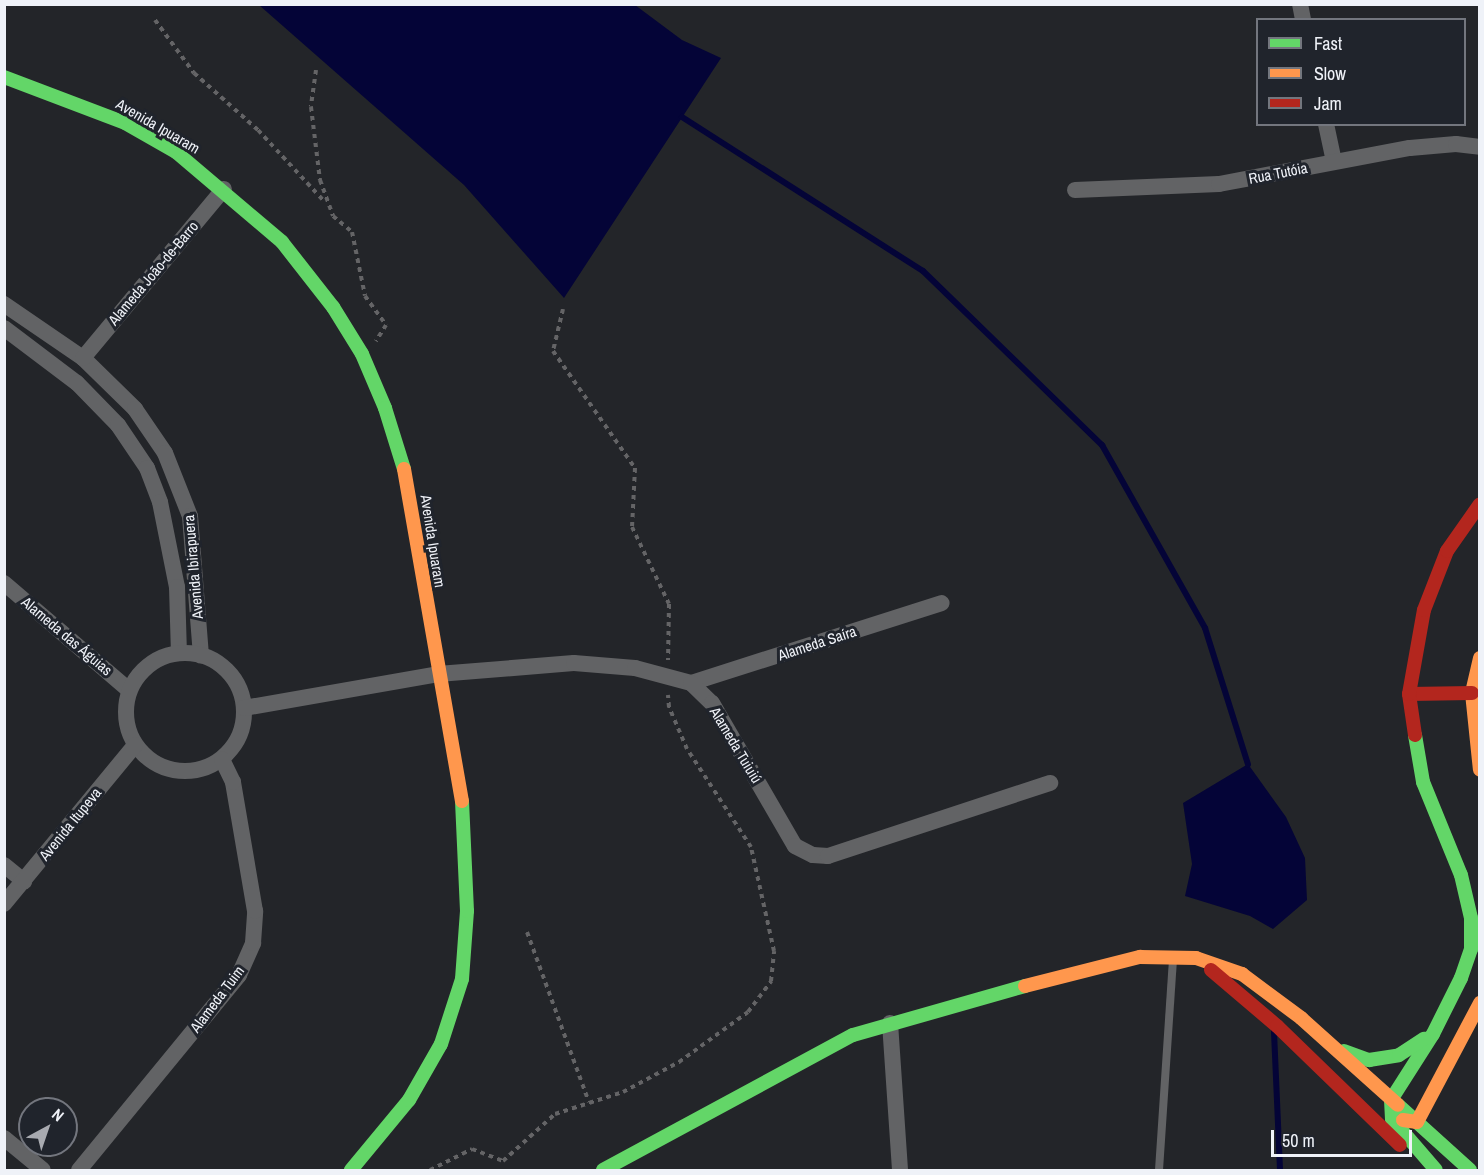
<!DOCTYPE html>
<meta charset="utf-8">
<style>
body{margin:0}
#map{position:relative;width:1484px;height:1175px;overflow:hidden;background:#232529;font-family:"Archivo Narrow",sans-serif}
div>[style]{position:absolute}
.water>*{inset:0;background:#040437}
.stream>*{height:6px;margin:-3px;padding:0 3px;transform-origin:3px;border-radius:3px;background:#040437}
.path>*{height:4px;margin-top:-2px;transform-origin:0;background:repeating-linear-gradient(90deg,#646466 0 4.5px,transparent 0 9px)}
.lane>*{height:8px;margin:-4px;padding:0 4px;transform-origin:4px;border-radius:4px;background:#626365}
.street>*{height:16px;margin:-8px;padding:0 8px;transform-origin:8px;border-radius:8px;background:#626365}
.street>.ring{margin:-8px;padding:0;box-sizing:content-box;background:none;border:16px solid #626365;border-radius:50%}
.fast>*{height:14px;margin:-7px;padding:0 7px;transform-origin:7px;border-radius:7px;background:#63d668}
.slow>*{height:14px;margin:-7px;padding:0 7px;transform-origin:7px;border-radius:7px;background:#ff974d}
.jam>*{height:14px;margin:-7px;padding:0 7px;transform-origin:7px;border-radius:7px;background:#b3261e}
span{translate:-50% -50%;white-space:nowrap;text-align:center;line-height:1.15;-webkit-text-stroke:6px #20242c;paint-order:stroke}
.street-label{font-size:15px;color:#eff2f8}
.frame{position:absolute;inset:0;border:6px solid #eff2f8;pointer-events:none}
.legend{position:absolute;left:1256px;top:18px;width:210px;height:108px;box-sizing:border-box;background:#20242c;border:2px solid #73767e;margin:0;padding:8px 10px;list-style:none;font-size:18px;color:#eff2f8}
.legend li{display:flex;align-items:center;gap:12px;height:30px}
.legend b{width:30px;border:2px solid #73767e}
.north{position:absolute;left:18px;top:1097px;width:60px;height:60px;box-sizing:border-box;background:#20242c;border:2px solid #73767e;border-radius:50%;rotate:40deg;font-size:16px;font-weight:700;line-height:24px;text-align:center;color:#eff2f8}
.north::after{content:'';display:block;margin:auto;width:21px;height:27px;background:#a8aab0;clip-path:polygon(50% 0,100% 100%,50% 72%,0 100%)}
.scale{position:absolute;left:1271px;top:1130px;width:141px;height:27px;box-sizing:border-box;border:3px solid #eff2f8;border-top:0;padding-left:8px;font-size:18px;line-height:21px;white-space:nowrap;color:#eff2f8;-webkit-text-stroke:4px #20242c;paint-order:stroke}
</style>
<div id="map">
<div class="water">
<i style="clip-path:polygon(259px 5px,635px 5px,682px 40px,721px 58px,564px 298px,464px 185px)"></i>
<i style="clip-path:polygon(1248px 764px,1286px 817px,1305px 858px,1307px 900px,1273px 929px,1250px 916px,1185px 896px,1192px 864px,1183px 803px)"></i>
</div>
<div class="stream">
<i style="left:682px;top:117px;width:286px;rotate:32.6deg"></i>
<i style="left:923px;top:271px;width:250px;rotate:44.2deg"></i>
<i style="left:1102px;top:445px;width:210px;rotate:60.6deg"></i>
<i style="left:1205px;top:628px;width:143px;rotate:72.5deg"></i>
<i style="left:1274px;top:1032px;width:138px;rotate:87.5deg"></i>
</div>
<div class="path">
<i style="left:155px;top:20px;width:66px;rotate:53.7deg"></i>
<i style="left:194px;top:73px;width:86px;rotate:41.7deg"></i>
<i style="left:258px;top:130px;width:98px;rotate:47.1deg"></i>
<i style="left:316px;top:70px;width:37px;rotate:98deg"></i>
<i style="left:311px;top:107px;width:74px;rotate:83deg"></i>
<i style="left:320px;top:180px;width:38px;rotate:70deg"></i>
<i style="left:333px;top:216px;width:25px;rotate:40deg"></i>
<i style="left:352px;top:232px;width:65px;rotate:78.5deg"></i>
<i style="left:365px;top:296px;width:36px;rotate:54deg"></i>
<i style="left:386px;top:325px;width:19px;rotate:122deg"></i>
<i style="left:563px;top:309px;width:43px;rotate:103.4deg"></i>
<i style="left:553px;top:351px;width:143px;rotate:55deg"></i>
<i style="left:635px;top:468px;width:59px;rotate:92.9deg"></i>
<i style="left:632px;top:527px;width:85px;rotate:64.3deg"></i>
<i style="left:669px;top:604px;width:56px;rotate:91deg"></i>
<i style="left:527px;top:932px;width:181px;rotate:70deg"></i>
<i style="left:430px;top:1170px;width:47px;rotate:-26.6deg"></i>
<i style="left:472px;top:1149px;width:33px;rotate:21deg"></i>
<i style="left:503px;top:1161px;width:70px;rotate:-42.1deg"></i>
<i style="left:555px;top:1114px;width:71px;rotate:-17.9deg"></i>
<i style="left:623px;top:1092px;width:64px;rotate:-28.2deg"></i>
<i style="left:679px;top:1062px;width:85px;rotate:-35.9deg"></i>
<i style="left:748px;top:1012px;width:39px;rotate:-53deg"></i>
<i style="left:771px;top:981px;width:30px;rotate:-84deg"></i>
<i style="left:774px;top:951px;width:107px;rotate:-102.5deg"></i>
<i style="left:751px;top:847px;width:117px;rotate:-123.1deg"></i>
<i style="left:687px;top:749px;width:46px;rotate:-113.2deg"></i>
<i style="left:669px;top:707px;width:12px;rotate:-95deg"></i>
</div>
<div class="lane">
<i style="left:1159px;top:1170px;width:212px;rotate:-86.2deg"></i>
</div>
<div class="street">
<i style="left:1300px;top:4px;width:16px;rotate:79deg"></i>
<i style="left:1326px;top:124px;width:38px;rotate:78deg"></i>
<i style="left:1075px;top:190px;width:144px;rotate:-2.4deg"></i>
<i style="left:1219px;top:184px;width:194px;rotate:-10.7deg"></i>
<i style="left:1410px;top:148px;width:46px;rotate:-5deg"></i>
<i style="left:1456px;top:144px;width:24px;rotate:7deg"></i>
<i style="left:4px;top:304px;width:96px;rotate:34.4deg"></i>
<i style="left:83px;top:358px;width:73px;rotate:44.4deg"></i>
<i style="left:135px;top:409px;width:53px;rotate:55.7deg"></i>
<i style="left:165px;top:453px;width:68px;rotate:68.4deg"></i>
<i style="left:190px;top:516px;width:140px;rotate:85.5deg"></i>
<i style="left:4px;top:328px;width:91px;rotate:37deg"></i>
<i style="left:77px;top:383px;width:59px;rotate:45.7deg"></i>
<i style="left:118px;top:425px;width:52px;rotate:56deg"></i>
<i style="left:147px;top:468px;width:36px;rotate:69deg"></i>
<i style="left:160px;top:502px;width:87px;rotate:78.7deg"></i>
<i style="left:177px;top:587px;width:66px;rotate:88.3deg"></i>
<i style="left:83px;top:358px;width:220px;rotate:-50.2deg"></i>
<i style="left:4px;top:583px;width:165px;rotate:40.6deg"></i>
<i class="ring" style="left:126px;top:653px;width:102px;height:102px"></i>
<i style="left:691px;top:683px;width:263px;rotate:-17.7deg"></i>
<i style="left:244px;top:708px;width:197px;rotate:-9.9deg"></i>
<i style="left:438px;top:674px;width:136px;rotate:-4.6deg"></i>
<i style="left:574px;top:663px;width:61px;rotate:4.7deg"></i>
<i style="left:635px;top:668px;width:58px;rotate:15deg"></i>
<i style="left:691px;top:683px;width:29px;rotate:44deg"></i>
<i style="left:712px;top:703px;width:165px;rotate:59.9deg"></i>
<i style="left:795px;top:846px;width:20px;rotate:27deg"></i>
<i style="left:813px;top:855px;width:15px;rotate:4deg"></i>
<i style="left:828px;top:856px;width:234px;rotate:-18.2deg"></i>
<i style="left:4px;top:865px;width:26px;rotate:39deg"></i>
<i style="left:4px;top:904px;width:206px;rotate:-50.5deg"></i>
<i style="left:890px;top:1023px;width:147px;rotate:86.1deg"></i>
<i style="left:4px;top:1138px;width:50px;rotate:39.4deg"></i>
<i style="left:79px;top:1170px;width:252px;rotate:-50.6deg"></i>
<i style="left:239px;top:975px;width:35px;rotate:-66deg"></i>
<i style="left:253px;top:943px;width:32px;rotate:-86deg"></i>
<i style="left:255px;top:911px;width:131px;rotate:-99.7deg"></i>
<i style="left:233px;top:782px;width:25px;rotate:-116deg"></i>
</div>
<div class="fast">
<i style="left:4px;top:77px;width:129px;rotate:20.8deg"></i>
<i style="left:125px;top:123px;width:59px;rotate:29.6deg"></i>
<i style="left:176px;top:152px;width:139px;rotate:40.3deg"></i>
<i style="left:282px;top:242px;width:83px;rotate:51.9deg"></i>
<i style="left:333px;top:307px;width:55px;rotate:58.3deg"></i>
<i style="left:362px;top:354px;width:59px;rotate:66.9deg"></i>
<i style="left:385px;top:408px;width:64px;rotate:72.7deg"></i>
<i style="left:1415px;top:735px;width:48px;rotate:80.3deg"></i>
<i style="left:1423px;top:782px;width:100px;rotate:67.8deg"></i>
<i style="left:1461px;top:875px;width:44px;rotate:76.9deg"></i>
<i style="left:1471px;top:918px;width:31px;rotate:90deg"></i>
<i style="left:1471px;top:949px;width:31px;rotate:109deg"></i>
<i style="left:1461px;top:978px;width:63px;rotate:116.6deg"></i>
<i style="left:1433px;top:1034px;width:78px;rotate:122.5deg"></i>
<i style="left:1391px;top:1100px;width:19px;rotate:87deg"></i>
<i style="left:1392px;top:1119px;width:67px;rotate:49.2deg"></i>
<i style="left:1344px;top:1051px;width:27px;rotate:20deg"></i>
<i style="left:1369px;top:1060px;width:30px;rotate:-9deg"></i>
<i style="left:1399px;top:1055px;width:30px;rotate:-33deg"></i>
<i style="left:1398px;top:1105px;width:97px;rotate:42.1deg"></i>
<i style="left:351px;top:1170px;width:91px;rotate:-50.4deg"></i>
<i style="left:409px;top:1100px;width:64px;rotate:-60.3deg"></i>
<i style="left:441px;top:1044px;width:68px;rotate:-72.1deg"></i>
<i style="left:462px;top:979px;width:68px;rotate:-85.8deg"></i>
<i style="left:467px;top:911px;width:110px;rotate:-92.6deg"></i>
<i style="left:603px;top:1170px;width:284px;rotate:-28.4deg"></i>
<i style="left:853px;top:1035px;width:179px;rotate:-15.9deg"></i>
</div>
<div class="slow">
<i style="left:404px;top:469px;width:337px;rotate:80.1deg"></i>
<i style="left:1480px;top:658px;width:36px;rotate:103deg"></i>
<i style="left:1472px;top:693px;width:77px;rotate:84.1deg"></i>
<i style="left:1025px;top:986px;width:119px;rotate:-14.2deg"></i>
<i style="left:1140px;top:957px;width:56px;rotate:1deg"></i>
<i style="left:1196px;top:958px;width:49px;rotate:19.2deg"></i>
<i style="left:1242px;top:974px;width:74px;rotate:36.7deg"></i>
<i style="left:1301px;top:1018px;width:130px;rotate:41.9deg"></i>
<i style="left:1403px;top:1120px;width:14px;rotate:8deg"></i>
<i style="left:1417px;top:1122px;width:135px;rotate:-62.1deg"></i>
</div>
<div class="jam">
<i style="left:1409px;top:694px;width:63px;rotate:-0.9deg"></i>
<i style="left:1415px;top:735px;width:41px;rotate:-98.3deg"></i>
<i style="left:1409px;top:694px;width:85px;rotate:-79.9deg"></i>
<i style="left:1424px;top:610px;width:63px;rotate:-68.7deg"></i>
<i style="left:1447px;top:551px;width:57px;rotate:-54.9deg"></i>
<i style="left:1211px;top:970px;width:87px;rotate:40.3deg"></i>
<i style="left:1277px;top:1026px;width:171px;rotate:44.1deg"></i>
</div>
<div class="street-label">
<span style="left:158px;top:126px;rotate:30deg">Avenida Ipuaram</span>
<span style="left:1278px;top:173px;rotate:-11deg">Rua Tutóia</span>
<span style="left:153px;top:273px;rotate:-50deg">Alameda João-de-Barro</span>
<span style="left:433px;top:541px;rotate:81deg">Avenida Ipuaram</span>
<span style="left:193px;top:567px;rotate:-95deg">Avenida Ibirapuera</span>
<span style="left:67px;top:636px;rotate:40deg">Alameda das Águias</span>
<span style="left:817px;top:643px;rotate:-18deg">Alameda Saíra</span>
<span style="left:736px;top:745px;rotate:59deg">Alameda Tuiuiú</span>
<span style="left:70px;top:824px;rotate:-51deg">Avenida Itupeva</span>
<span style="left:217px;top:999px;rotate:-53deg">Alameda Tuim</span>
</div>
<div class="frame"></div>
<ul class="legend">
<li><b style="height:8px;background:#63d668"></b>Fast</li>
<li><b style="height:8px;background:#ff974d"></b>Slow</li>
<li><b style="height:8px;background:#b3261e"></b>Jam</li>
</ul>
<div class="north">N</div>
<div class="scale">50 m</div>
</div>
